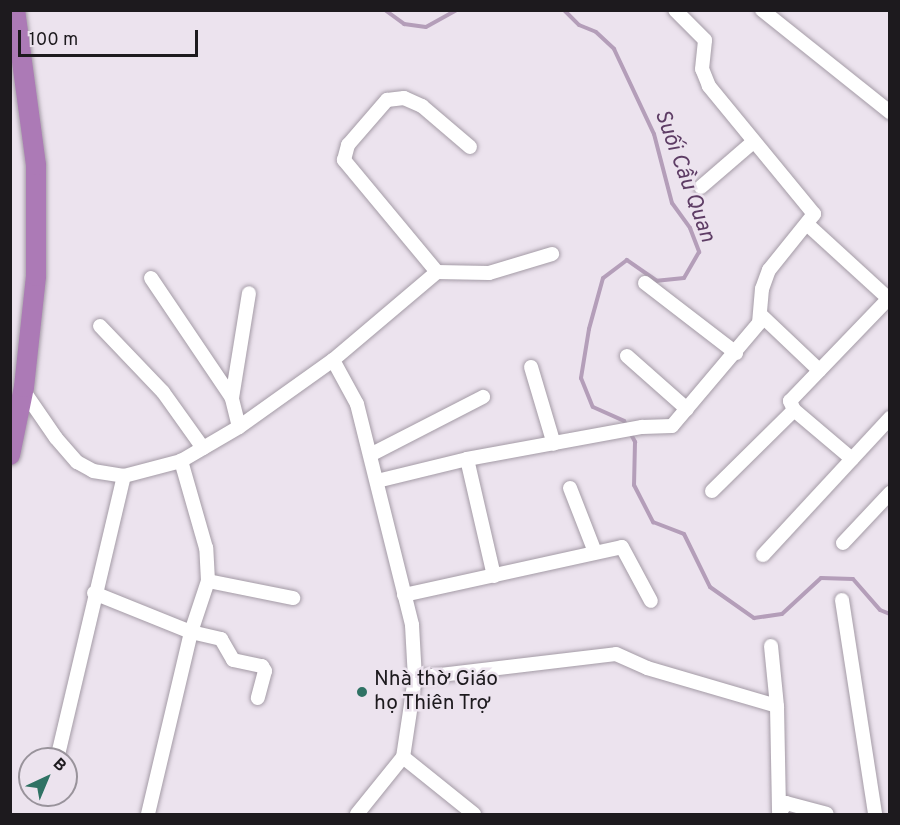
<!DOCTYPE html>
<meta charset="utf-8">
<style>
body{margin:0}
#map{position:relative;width:900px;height:825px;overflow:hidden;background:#ece3ee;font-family:Overpass,sans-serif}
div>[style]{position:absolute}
.stream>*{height:4px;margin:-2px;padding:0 2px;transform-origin:2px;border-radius:2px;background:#b49eb9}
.roads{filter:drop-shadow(0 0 2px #a49ba6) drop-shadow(0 0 2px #a49ba6)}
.minor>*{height:14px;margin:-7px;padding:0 7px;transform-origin:7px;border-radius:7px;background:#fff}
.highway>*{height:20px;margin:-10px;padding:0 10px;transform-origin:10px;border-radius:10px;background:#ac7ab6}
.dots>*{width:16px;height:16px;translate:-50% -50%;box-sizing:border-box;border:3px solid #ece3ee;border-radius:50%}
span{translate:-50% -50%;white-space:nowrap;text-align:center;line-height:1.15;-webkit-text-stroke:5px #ece3ee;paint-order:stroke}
.poi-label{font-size:21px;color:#1d1a1e}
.left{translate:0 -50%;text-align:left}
.water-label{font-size:22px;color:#5e3d65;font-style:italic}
.frame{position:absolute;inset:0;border:12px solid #1d1a1e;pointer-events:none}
.north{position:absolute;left:18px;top:747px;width:60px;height:60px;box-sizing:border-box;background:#ece3ee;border:2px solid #99939b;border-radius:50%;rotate:44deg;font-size:16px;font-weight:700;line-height:24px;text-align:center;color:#1d1a1e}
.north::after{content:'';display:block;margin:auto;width:21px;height:27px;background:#2f7264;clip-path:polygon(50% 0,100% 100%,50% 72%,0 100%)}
.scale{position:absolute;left:18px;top:30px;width:180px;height:27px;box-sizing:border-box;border:3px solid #1d1a1e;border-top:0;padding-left:8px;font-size:18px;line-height:21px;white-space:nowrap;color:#1d1a1e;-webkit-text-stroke:4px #ece3ee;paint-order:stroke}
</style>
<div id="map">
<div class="stream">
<i style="left:385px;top:10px;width:24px;rotate:36deg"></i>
<i style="left:404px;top:24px;width:22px;rotate:8deg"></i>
<i style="left:426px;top:27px;width:35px;rotate:-29deg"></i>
<i style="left:564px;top:10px;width:21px;rotate:45deg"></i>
<i style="left:579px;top:25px;width:18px;rotate:22deg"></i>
<i style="left:596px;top:32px;width:25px;rotate:43deg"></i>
<i style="left:614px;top:49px;width:94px;rotate:64.8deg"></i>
<i style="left:654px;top:134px;width:71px;rotate:75.4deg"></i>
<i style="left:672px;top:203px;width:31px;rotate:54deg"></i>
<i style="left:690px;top:228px;width:26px;rotate:69deg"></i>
<i style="left:699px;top:252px;width:30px;rotate:120deg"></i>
<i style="left:684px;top:278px;width:27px;rotate:174deg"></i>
<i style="left:657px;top:281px;width:37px;rotate:-145deg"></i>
<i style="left:627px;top:260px;width:30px;rotate:143deg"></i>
<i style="left:603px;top:278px;width:53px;rotate:105.4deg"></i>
<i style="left:589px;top:329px;width:50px;rotate:99.3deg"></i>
<i style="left:581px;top:378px;width:31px;rotate:68deg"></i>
<i style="left:593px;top:407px;width:34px;rotate:24deg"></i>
<i style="left:624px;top:421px;width:24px;rotate:62deg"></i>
<i style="left:635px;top:442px;width:43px;rotate:91.3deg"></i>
<i style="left:634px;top:485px;width:42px;rotate:62.8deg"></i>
<i style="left:653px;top:522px;width:33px;rotate:21deg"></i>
<i style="left:684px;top:534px;width:59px;rotate:63.9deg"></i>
<i style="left:710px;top:587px;width:54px;rotate:35.2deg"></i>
<i style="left:754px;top:618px;width:28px;rotate:-8deg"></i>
<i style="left:782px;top:614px;width:53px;rotate:-42.7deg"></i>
<i style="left:821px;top:578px;width:32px;rotate:2deg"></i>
<i style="left:853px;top:579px;width:41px;rotate:48.9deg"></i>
<i style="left:880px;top:610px;width:11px;rotate:22deg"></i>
</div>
<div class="roads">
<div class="minor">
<i style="left:762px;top:10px;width:164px;rotate:38.6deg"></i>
<i style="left:701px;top:187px;width:67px;rotate:-40.8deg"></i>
<i style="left:808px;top:225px;width:108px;rotate:42.4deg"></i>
<i style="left:437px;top:272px;width:52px;rotate:1.1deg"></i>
<i style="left:489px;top:273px;width:66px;rotate:-16.8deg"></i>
<i style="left:151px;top:278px;width:145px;rotate:56deg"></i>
<i style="left:645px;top:283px;width:115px;rotate:37.6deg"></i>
<i style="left:762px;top:316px;width:79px;rotate:43.5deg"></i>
<i style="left:100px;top:326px;width:91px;rotate:46.3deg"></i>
<i style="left:163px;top:392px;width:69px;rotate:54.5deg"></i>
<i style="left:627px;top:356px;width:80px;rotate:41.5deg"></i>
<i style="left:333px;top:360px;width:50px;rotate:61.4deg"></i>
<i style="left:357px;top:404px;width:228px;rotate:76deg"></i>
<i style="left:412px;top:625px;width:53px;rotate:86.8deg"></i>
<i style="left:415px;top:678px;width:80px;rotate:98.6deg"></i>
<i style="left:403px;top:757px;width:91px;rotate:38.8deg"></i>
<i style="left:531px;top:367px;width:80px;rotate:73.4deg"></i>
<i style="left:23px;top:390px;width:58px;rotate:55.5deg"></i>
<i style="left:56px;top:438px;width:32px;rotate:49deg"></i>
<i style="left:77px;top:462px;width:18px;rotate:29deg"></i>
<i style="left:93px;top:471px;width:31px;rotate:9deg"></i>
<i style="left:124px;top:476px;width:59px;rotate:-14.7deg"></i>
<i style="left:181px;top:461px;width:67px;rotate:-30.4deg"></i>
<i style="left:239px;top:427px;width:115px;rotate:-35.5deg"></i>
<i style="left:333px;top:360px;width:136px;rotate:-40.2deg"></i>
<i style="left:437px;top:272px;width:146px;rotate:-129.7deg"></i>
<i style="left:344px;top:160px;width:16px;rotate:-75deg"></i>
<i style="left:348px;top:145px;width:60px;rotate:-49.1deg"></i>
<i style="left:387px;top:100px;width:17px;rotate:-7deg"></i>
<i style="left:404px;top:98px;width:20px;rotate:24deg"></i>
<i style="left:422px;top:106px;width:63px;rotate:40.5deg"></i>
<i style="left:239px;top:427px;width:30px;rotate:-104deg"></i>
<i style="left:232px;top:398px;width:106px;rotate:-80.8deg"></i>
<i style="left:372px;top:454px;width:125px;rotate:-27.2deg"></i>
<i style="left:467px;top:459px;width:120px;rotate:77deg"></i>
<i style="left:852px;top:459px;width:76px;rotate:-139.8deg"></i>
<i style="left:794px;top:410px;width:10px;rotate:-114deg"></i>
<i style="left:790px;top:401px;width:144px;rotate:-46.1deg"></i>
<i style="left:377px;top:481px;width:93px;rotate:-13.7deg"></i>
<i style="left:467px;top:459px;width:178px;rotate:-10.4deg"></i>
<i style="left:642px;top:427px;width:30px;rotate:-2deg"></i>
<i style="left:672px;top:426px;width:135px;rotate:-49.8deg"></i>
<i style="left:759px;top:323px;width:34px;rotate:-85deg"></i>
<i style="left:762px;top:289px;width:20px;rotate:-70deg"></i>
<i style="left:769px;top:270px;width:72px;rotate:-51.2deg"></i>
<i style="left:814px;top:214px;width:166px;rotate:-129.4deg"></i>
<i style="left:709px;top:86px;width:18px;rotate:-112deg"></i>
<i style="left:702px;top:69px;width:29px;rotate:-84deg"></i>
<i style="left:705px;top:40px;width:42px;rotate:-135deg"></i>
<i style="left:570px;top:488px;width:69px;rotate:68.7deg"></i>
<i style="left:712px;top:491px;width:115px;rotate:-44.6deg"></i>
<i style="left:843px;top:543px;width:69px;rotate:-46.8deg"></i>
<i style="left:763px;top:555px;width:187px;rotate:-47.2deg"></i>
<i style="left:208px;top:581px;width:87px;rotate:11.3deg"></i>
<i style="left:94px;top:593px;width:105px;rotate:21.9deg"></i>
<i style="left:191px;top:632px;width:31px;rotate:13deg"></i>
<i style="left:221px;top:639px;width:24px;rotate:60deg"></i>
<i style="left:233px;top:660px;width:30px;rotate:12deg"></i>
<i style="left:262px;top:666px;width:6px;rotate:59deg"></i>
<i style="left:265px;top:671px;width:28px;rotate:105deg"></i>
<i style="left:404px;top:595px;width:223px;rotate:-12.4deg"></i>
<i style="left:622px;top:547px;width:61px;rotate:61.8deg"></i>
<i style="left:842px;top:600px;width:217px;rotate:81.2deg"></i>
<i style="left:771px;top:646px;width:60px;rotate:84.3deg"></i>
<i style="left:415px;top:678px;width:202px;rotate:-6.8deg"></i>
<i style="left:616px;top:654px;width:34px;rotate:24deg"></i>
<i style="left:647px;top:668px;width:135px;rotate:16.3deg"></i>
<i style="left:777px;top:706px;width:105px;rotate:88.9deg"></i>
<i style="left:57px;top:759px;width:291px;rotate:-76.7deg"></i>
<i style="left:148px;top:814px;width:187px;rotate:-76.7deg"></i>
<i style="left:191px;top:632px;width:54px;rotate:-71.6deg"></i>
<i style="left:208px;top:581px;width:33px;rotate:-93deg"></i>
<i style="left:206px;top:548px;width:91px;rotate:-106deg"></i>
<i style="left:357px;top:814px;width:73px;rotate:-51.1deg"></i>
<i style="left:779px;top:814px;width:13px;rotate:-58deg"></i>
<i style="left:786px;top:803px;width:42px;rotate:15deg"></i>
</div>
<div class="highway">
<i style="left:10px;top:455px;width:69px;rotate:-78.4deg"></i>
<i style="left:24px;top:387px;width:112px;rotate:-83.8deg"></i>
<i style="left:36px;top:276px;width:111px;rotate:-90deg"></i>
<i style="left:36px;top:165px;width:156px;rotate:-97.7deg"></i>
</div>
</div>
<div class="dots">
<i style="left:362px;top:692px;background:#2f7264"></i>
</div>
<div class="poi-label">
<span class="left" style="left:374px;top:692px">Nhà thờ Giáo<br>họ Thiên Trợ</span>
</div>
<div class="water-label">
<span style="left:684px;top:176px;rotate:70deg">Suối Cầu Quan</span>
</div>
<div class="frame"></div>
<div class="north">B</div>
<div class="scale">100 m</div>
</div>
